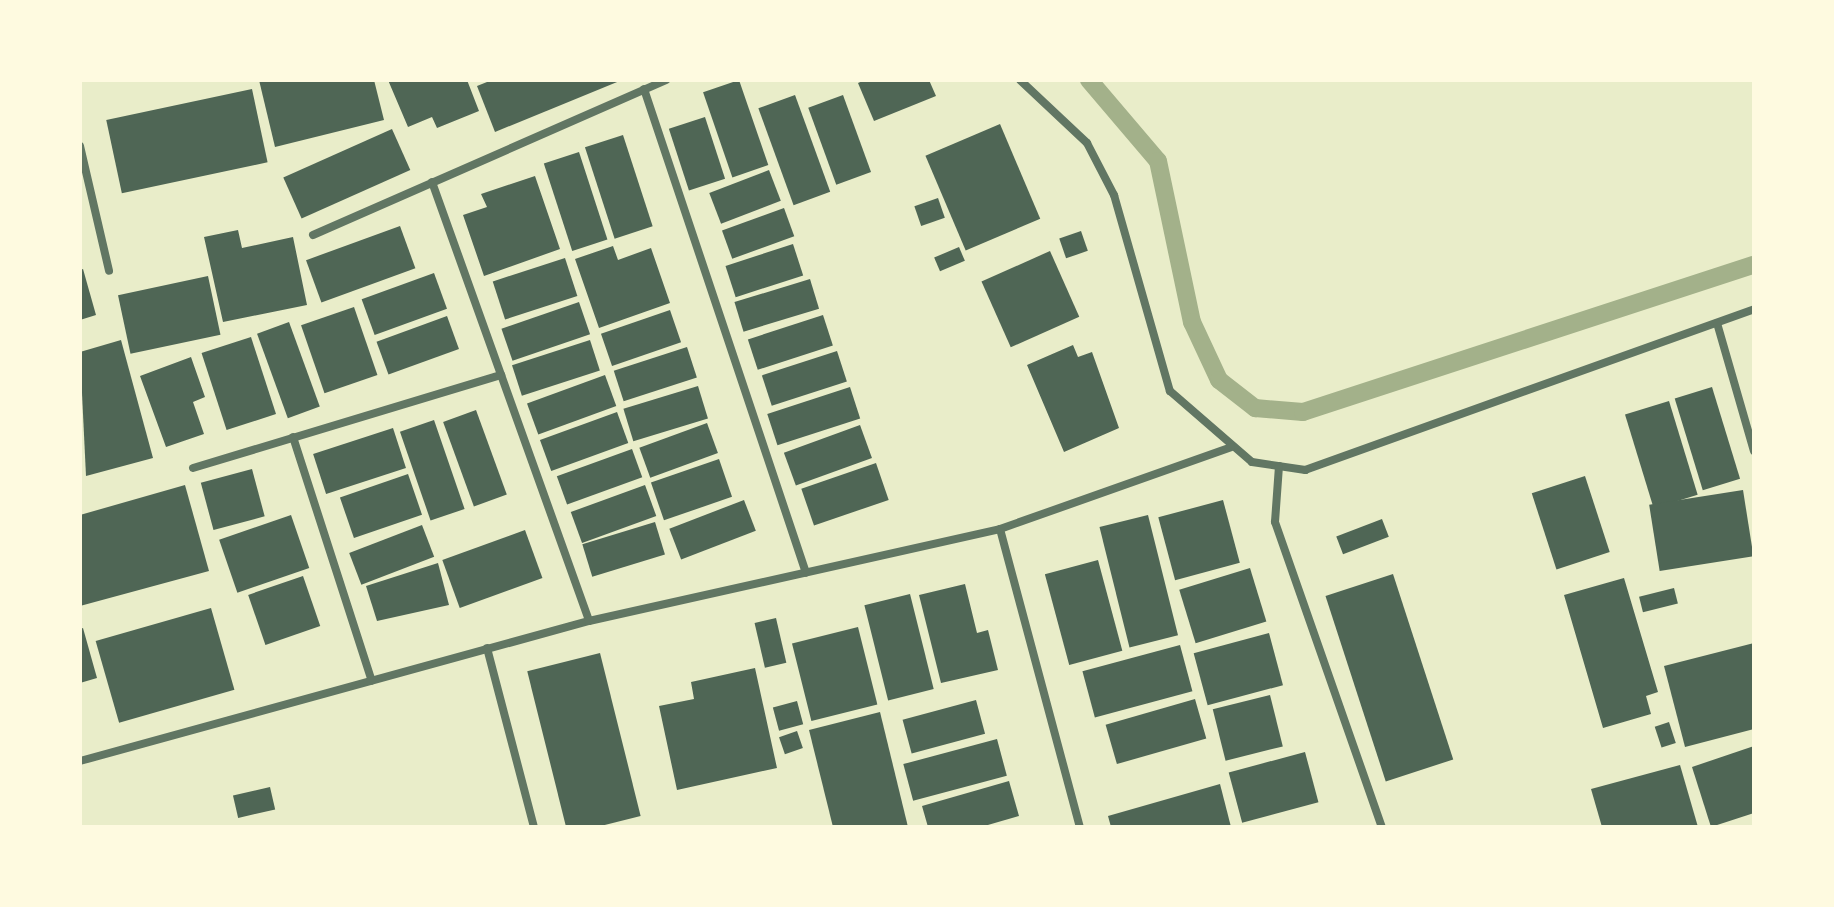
<!DOCTYPE html>
<style>
body{margin:0}
#map{position:relative;width:1834px;height:907px;overflow:hidden;background:#e9edc9;font-family:"Source Sans 3",sans-serif}
div>[style]{position:absolute}
.stream>*{height:18px;margin:-9px;padding:0 9px;transform-origin:9px;border-radius:9px;background:#a3b18a}
.building>*{inset:0;background:#4f6655;transform-origin:0 0}
.minor>*{height:8px;margin:-4px;padding:0 4px;transform-origin:4px;border-radius:4px;background:#617663}
span{translate:-50% -50%;white-space:nowrap;text-align:center;line-height:1.15;-webkit-text-stroke:8px #fefae0;paint-order:stroke}
.frame{position:absolute;inset:0;border:82px solid #fefae0;pointer-events:none}
</style>
<div id="map">
<div class="stream">
<i style="left:1089px;top:80px;width:106px;rotate:49.6deg"></i>
<i style="left:1158px;top:161px;width:165px;rotate:78.1deg"></i>
<i style="left:1192px;top:322px;width:64px;rotate:65deg"></i>
<i style="left:1219px;top:380px;width:46px;rotate:37.9deg"></i>
<i style="left:1255px;top:408px;width:48px;rotate:4.8deg"></i>
<i style="left:1303px;top:412px;width:474px;rotate:-18.1deg"></i>
</div>
<div class="building">
<i style="clip-path:polygon(259px 80px,374px 80px,384px 120px,275px 147px)"></i>
<i style="clip-path:polygon(388px 80px,467px 80px,479px 111px,437px 128px,432px 117px,408px 127px)"></i>
<i style="clip-path:polygon(492px 80px,622px 80px,495px 132px,477px 86px)"></i>
<i style="left:739px;top:80px;width:90px;height:38px;rotate:71deg"></i>
<i style="clip-path:polygon(865px 80px,929px 80px,936px 96px,874px 121px,858px 83px)"></i>
<i style="left:252px;top:89px;width:75px;height:149px;rotate:78deg"></i>
<i style="left:795px;top:95px;width:103px;height:39px;rotate:70deg"></i>
<i style="left:843px;top:95px;width:82px;height:37px;rotate:70deg"></i>
<i style="left:705px;top:117px;width:65px;height:38px;rotate:72deg"></i>
<i style="left:1000px;top:124px;width:103px;height:81px;rotate:67deg"></i>
<i style="left:392px;top:129px;width:45px;height:119px;rotate:66deg"></i>
<i style="left:623px;top:135px;width:96px;height:40px;rotate:72deg"></i>
<i style="left:579px;top:152px;width:92px;height:37px;rotate:72deg"></i>
<i style="left:769px;top:170px;width:33px;height:64px;rotate:69deg"></i>
<i style="clip-path:polygon(535px 176px,560px 249px,484px 276px,463px 215px,487px 207px,481px 194px)"></i>
<i style="left:938px;top:198px;width:21px;height:25px;rotate:71deg"></i>
<i style="left:784px;top:208px;width:30px;height:66px;rotate:70deg"></i>
<i style="left:400px;top:226px;width:45px;height:100px;rotate:70deg"></i>
<i style="clip-path:polygon(238px 230px,242px 248px,293px 237px,307px 305px,223px 322px,204px 237px)"></i>
<i style="left:1081px;top:231px;width:21px;height:23px;rotate:71deg"></i>
<i style="left:793px;top:244px;width:33px;height:71px;rotate:72deg"></i>
<i style="clip-path:polygon(613px 246px,618px 260px,651px 248px,670px 303px,599px 328px,575px 259px)"></i>
<i style="left:959px;top:247px;width:15px;height:27px;rotate:67deg"></i>
<i style="left:1050px;top:251px;width:72px;height:75px;rotate:66deg"></i>
<i style="left:565px;top:258px;width:40px;height:76px;rotate:72deg"></i>
<i style="clip-path:polygon(83px 269px,96px 315px,80px 320px,80px 270px)"></i>
<i style="left:434px;top:273px;width:38px;height:77px;rotate:70deg"></i>
<i style="left:208px;top:276px;width:60px;height:92px;rotate:78deg"></i>
<i style="left:810px;top:279px;width:31px;height:79px;rotate:73deg"></i>
<i style="left:579px;top:302px;width:34px;height:82px;rotate:71deg"></i>
<i style="left:354px;top:307px;width:72px;height:56px;rotate:71deg"></i>
<i style="left:670px;top:310px;width:34px;height:73px;rotate:71deg"></i>
<i style="left:823px;top:315px;width:32px;height:79px;rotate:72deg"></i>
<i style="left:447px;top:316px;width:35px;height:75px;rotate:70deg"></i>
<i style="left:289px;top:322px;width:90px;height:34px;rotate:70deg"></i>
<i style="left:251px;top:337px;width:81px;height:52px;rotate:72deg"></i>
<i style="clip-path:polygon(121px 340px,153px 458px,86px 476px,80px 352px)"></i>
<i style="left:590px;top:340px;width:32px;height:82px;rotate:72deg"></i>
<i style="clip-path:polygon(1073px 345px,1078px 357px,1092px 352px,1119px 428px,1064px 452px,1027px 365px)"></i>
<i style="left:687px;top:347px;width:32px;height:77px;rotate:72deg"></i>
<i style="left:837px;top:351px;width:32px;height:79px;rotate:72deg"></i>
<i style="clip-path:polygon(191px 357px,205px 397px,193px 402px,204px 434px,166px 447px,140px 376px)"></i>
<i style="left:605px;top:375px;width:33px;height:83px;rotate:70deg"></i>
<i style="left:698px;top:386px;width:34px;height:78px;rotate:73deg"></i>
<i style="left:850px;top:387px;width:33px;height:87px;rotate:72deg"></i>
<i style="left:1712px;top:387px;width:96px;height:39px;rotate:73deg"></i>
<i style="left:1669px;top:401px;width:98px;height:46px;rotate:73deg"></i>
<i style="left:476px;top:410px;width:90px;height:35px;rotate:70deg"></i>
<i style="left:617px;top:412px;width:33px;height:82px;rotate:70deg"></i>
<i style="left:434px;top:420px;width:94px;height:36px;rotate:71deg"></i>
<i style="left:707px;top:423px;width:32px;height:72px;rotate:70deg"></i>
<i style="left:860px;top:425px;width:35px;height:81px;rotate:70deg"></i>
<i style="left:393px;top:428px;width:42px;height:84px;rotate:72deg"></i>
<i style="left:632px;top:449px;width:30px;height:80px;rotate:70deg"></i>
<i style="left:719px;top:459px;width:40px;height:72px;rotate:71deg"></i>
<i style="left:876px;top:463px;width:39px;height:79px;rotate:71deg"></i>
<i style="left:252px;top:469px;width:49px;height:53px;rotate:75deg"></i>
<i style="left:408px;top:474px;width:43px;height:72px;rotate:71deg"></i>
<i style="left:1585px;top:476px;width:80px;height:56px;rotate:72deg"></i>
<i style="clip-path:polygon(185px 485px,209px 571px,80px 606px,80px 515px)"></i>
<i style="left:645px;top:485px;width:33px;height:79px;rotate:70deg"></i>
<i style="left:1743px;top:490px;width:67px;height:95px;rotate:81deg"></i>
<i style="left:744px;top:500px;width:33px;height:80px;rotate:69deg"></i>
<i style="left:1223px;top:500px;width:65px;height:67px;rotate:75deg"></i>
<i style="left:291px;top:515px;width:56px;height:76px;rotate:71deg"></i>
<i style="left:1148px;top:515px;width:124px;height:50px;rotate:76deg"></i>
<i style="left:1382px;top:519px;width:19px;height:49px;rotate:69deg"></i>
<i style="left:655px;top:522px;width:34px;height:76px;rotate:73deg"></i>
<i style="left:422px;top:525px;width:34px;height:78px;rotate:69deg"></i>
<i style="left:525px;top:530px;width:51px;height:88px;rotate:70deg"></i>
<i style="left:1098px;top:560px;width:94px;height:55px;rotate:75deg"></i>
<i style="clip-path:polygon(438px 563px,449px 605px,377px 621px,366px 586px)"></i>
<i style="left:1250px;top:568px;width:56px;height:74px;rotate:73deg"></i>
<i style="left:1393px;top:574px;width:195px;height:71px;rotate:72deg"></i>
<i style="left:303px;top:576px;width:53px;height:58px;rotate:71deg"></i>
<i style="clip-path:polygon(1624px 578px,1658px 692px,1646px 696px,1651px 714px,1603px 728px,1564px 595px)"></i>
<i style="clip-path:polygon(965px 584px,977px 633px,988px 630px,998px 670px,941px 683px,919px 595px)"></i>
<i style="left:1674px;top:588px;width:16px;height:36px;rotate:76deg"></i>
<i style="left:910px;top:594px;width:98px;height:47px;rotate:76deg"></i>
<i style="left:211px;top:608px;width:85px;height:120px;rotate:74deg"></i>
<i style="left:776px;top:618px;width:46px;height:22px;rotate:77deg"></i>
<i style="left:858px;top:627px;width:80px;height:68px;rotate:76deg"></i>
<i style="clip-path:polygon(83px 628px,97px 678px,80px 683px,80px 629px)"></i>
<i style="left:1269px;top:633px;width:54px;height:78px;rotate:75deg"></i>
<i style="clip-path:polygon(1754px 643px,1754px 729px,1685px 747px,1664px 666px)"></i>
<i style="left:1180px;top:645px;width:48px;height:101px;rotate:75deg"></i>
<i style="left:600px;top:653px;width:168px;height:75px;rotate:76deg"></i>
<i style="clip-path:polygon(755px 668px,777px 768px,677px 790px,659px 706px,694px 699px,691px 682px)"></i>
<i style="left:1270px;top:695px;width:53px;height:59px;rotate:76deg"></i>
<i style="left:1195px;top:699px;width:41px;height:93px;rotate:74deg"></i>
<i style="left:976px;top:700px;width:35px;height:76px;rotate:75deg"></i>
<i style="left:797px;top:701px;width:24px;height:25px;rotate:75deg"></i>
<i style="clip-path:polygon(880px 712px,908px 827px,833px 827px,809px 730px)"></i>
<i style="left:1669px;top:722px;width:22px;height:15px;rotate:72deg"></i>
<i style="left:797px;top:731px;width:18px;height:19px;rotate:71deg"></i>
<i style="left:997px;top:739px;width:38px;height:97px;rotate:75deg"></i>
<i style="clip-path:polygon(1754px 746px,1754px 813px,1711px 827px,1692px 767px)"></i>
<i style="left:1305px;top:752px;width:52px;height:79px;rotate:75deg"></i>
<i style="clip-path:polygon(1680px 765px,1698px 827px,1602px 827px,1591px 789px)"></i>
<i style="clip-path:polygon(1009px 781px,1019px 816px,981px 827px,928px 827px,922px 806px)"></i>
<i style="clip-path:polygon(1220px 784px,1231px 827px,1111px 827px,1108px 816px)"></i>
<i style="left:270px;top:787px;width:23px;height:38px;rotate:77deg"></i>
</div>
<div class="minor">
<i style="left:1020px;top:80px;width:92px;rotate:43.2deg"></i>
<i style="left:1087px;top:143px;width:59px;rotate:62.6deg"></i>
<i style="left:1114px;top:195px;width:204px;rotate:74.1deg"></i>
<i style="left:1170px;top:391px;width:108px;rotate:40.9deg"></i>
<i style="left:1252px;top:462px;width:54px;rotate:8.6deg"></i>
<i style="left:1305px;top:470px;width:477px;rotate:-19.7deg"></i>
<i style="left:644px;top:89px;width:510px;rotate:71.49deg"></i>
<i style="left:80px;top:146px;width:128px;rotate:76.9deg"></i>
<i style="left:432px;top:182px;width:466px;rotate:70.3deg"></i>
<i style="left:313px;top:235px;width:386px;rotate:-23.7deg"></i>
<i style="left:1717px;top:323px;width:133px;rotate:73.9deg"></i>
<i style="left:293px;top:437px;width:256px;rotate:72.1deg"></i>
<i style="left:1279px;top:466px;width:56px;rotate:94.1deg"></i>
<i style="left:1275px;top:522px;width:323px;rotate:70.7deg"></i>
<i style="left:193px;top:468px;width:322px;rotate:-16.8deg"></i>
<i style="left:1000px;top:529px;width:309px;rotate:75deg"></i>
<i style="left:487px;top:648px;width:185px;rotate:75.3deg"></i>
<i style="left:80px;top:761px;width:528px;rotate:-15.38deg"></i>
<i style="left:589px;top:621px;width:421px;rotate:-12.6deg"></i>
<i style="left:1000px;top:529px;width:245px;rotate:-19.5deg"></i>
</div>
<div class="frame"></div>
</div>
